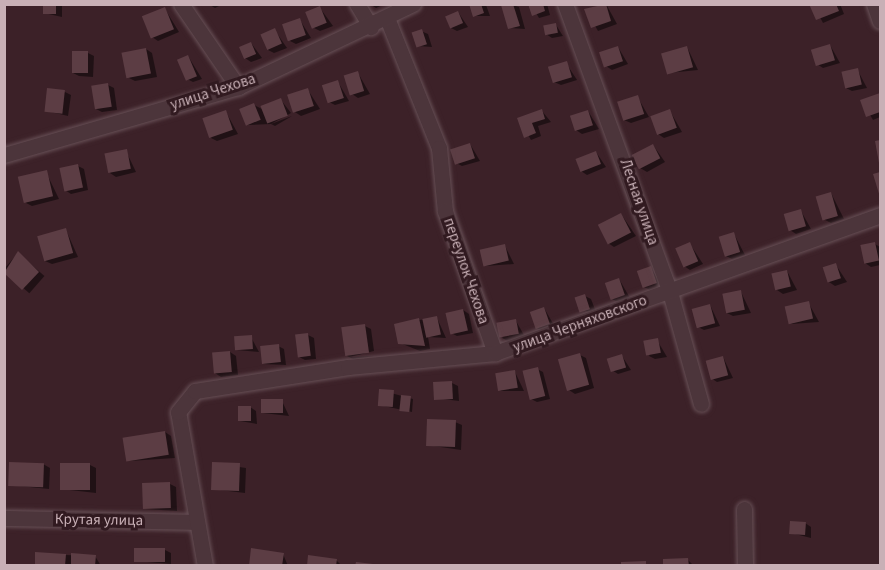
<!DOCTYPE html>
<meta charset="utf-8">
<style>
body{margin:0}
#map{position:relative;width:885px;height:570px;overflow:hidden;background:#3c2128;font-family:"Source Sans 3",sans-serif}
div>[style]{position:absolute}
.shadow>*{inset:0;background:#0007;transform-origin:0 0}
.building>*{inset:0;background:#5c3d44;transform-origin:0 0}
.roads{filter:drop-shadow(0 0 2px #675056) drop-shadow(0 0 2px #675056)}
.minor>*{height:15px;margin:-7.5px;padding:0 7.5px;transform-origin:7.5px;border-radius:7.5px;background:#4c353b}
span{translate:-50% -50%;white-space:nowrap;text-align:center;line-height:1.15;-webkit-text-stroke:6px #311a20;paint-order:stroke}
.street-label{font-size:15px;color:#c8b0b6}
.frame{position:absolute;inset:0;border:6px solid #c8b0b6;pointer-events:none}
</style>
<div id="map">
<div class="shadow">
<i style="clip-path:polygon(45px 4px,62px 4px,62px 17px,44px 13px)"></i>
<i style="clip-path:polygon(208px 4px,223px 4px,215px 8px)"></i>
<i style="clip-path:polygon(370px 4px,385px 4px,376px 8px)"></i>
<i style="clip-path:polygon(509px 4px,519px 7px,525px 29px,510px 28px)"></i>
<i style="clip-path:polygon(531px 4px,547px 4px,550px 15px,539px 18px)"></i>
<i style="clip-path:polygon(606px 4px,617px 24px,598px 31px,586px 10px)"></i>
<i style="clip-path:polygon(813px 4px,840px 4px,844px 14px,823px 23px)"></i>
<i style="clip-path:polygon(471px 5px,486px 5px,490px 16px,475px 16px)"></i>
<i style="clip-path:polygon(320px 8px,333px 26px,320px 31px,314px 28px)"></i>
<i style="clip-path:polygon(165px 9px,179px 32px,158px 41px,152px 37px)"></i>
<i style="clip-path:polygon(458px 12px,468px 27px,457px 31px,451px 28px)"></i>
<i style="clip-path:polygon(300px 20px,311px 38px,296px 44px,290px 41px)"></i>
<i style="clip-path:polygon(556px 25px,563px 36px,552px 38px,546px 34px)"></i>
<i style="clip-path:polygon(274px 29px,287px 48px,274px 53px,268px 50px)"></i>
<i style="clip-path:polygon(421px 31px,428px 34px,432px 47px,418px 46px)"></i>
<i style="clip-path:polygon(251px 43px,262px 58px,251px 62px,245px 58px)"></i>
<i style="clip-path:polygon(830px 45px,840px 63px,823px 68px,817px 64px)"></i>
<i style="clip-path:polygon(618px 47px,628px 64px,612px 70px,606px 66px)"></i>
<i style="clip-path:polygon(687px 47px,698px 70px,668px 73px)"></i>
<i style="clip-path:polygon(146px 49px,152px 53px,157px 77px,135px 81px,129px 78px)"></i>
<i style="clip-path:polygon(88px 53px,94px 56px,93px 77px,79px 76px,73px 73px)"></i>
<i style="clip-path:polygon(188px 56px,202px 79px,193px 82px,187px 79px)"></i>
<i style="clip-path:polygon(566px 63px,577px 80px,561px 85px,554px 82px)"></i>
<i style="clip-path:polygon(857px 69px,867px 88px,852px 91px,846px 88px)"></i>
<i style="clip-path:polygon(358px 73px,370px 94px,358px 98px,352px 94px)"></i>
<i style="clip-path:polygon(338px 82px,349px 101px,335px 105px,329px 102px)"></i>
<i style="clip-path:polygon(108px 85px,114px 88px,117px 110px,102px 112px,96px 109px)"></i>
<i style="clip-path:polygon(308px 90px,320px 109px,301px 116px,295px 112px)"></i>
<i style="clip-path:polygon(65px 92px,71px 95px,68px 116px,47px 111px)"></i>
<i style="clip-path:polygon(880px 95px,880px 117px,873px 120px,862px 101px)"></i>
<i style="clip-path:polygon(637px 96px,649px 117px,631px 123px,624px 120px)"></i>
<i style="clip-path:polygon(281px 100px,291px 113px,271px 124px,247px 125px,254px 105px,264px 110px)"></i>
<i style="clip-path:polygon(542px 111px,551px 122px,538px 126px,541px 136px,531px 140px,519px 119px)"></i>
<i style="clip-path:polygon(588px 111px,599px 129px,582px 134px,576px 130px)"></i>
<i style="clip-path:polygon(670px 111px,682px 132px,664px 138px,658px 134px)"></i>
<i style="clip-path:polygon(226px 112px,238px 134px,217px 141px,211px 138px)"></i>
<i style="clip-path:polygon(292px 116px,275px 126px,271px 124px)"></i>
<i style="clip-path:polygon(470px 144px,480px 161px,462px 166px,456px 163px)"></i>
<i style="clip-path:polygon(653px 145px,665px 162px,647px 172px,640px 168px)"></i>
<i style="clip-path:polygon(126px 151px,136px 172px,116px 177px,110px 173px)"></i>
<i style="clip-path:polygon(596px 152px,606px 167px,587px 175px,581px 171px)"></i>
<i style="clip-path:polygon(78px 166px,84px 169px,88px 190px,71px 194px,65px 190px)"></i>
<i style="clip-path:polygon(46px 172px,59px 199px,32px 206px,26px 203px)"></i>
<i style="clip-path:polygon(831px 193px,844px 219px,831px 223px,825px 220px)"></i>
<i style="clip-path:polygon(801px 211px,811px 229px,796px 234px,790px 230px)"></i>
<i style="clip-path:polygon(621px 214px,636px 236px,614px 247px,608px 243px)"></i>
<i style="clip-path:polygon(66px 230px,78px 257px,52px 264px,45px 261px)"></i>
<i style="clip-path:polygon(734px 234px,745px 255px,732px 259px,726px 256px)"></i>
<i style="clip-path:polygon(690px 244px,703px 264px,690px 270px,684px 266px)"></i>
<i style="clip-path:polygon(875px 244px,880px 247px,880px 265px,871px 267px,865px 263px)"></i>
<i style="clip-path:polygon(505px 246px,514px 264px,485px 266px)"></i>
<i style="left:18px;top:253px;width:35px;height:23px;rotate:41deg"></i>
<i style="clip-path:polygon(836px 265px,847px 282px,835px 286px,829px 282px)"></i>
<i style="clip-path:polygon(651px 268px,662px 286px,650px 290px,644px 287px)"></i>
<i style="clip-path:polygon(787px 271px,797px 290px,783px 294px,777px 290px)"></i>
<i style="clip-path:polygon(619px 279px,630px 298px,618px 302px,612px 299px)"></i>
<i style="clip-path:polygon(741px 292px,751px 313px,733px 316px,727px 313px)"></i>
<i style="clip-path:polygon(585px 296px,591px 299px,596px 312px,581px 311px)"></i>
<i style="clip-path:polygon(808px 302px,819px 322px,791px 324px)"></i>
<i style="clip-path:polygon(710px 305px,720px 326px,704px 330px,698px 327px)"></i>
<i style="clip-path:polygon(544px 308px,555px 327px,543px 331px,537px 328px)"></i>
<i style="clip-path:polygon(463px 310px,469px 314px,473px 333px,457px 336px,451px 333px)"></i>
<i style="clip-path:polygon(437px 318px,446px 338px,428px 337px,430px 349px,420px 351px,400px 343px,419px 320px)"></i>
<i style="clip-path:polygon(516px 321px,525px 337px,508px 341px,502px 338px)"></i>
<i style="clip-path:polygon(365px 326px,371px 329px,374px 351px,350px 357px,375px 356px,353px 359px,347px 356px)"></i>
<i style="clip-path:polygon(308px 335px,314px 338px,316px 359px,305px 360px,299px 357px)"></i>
<i style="clip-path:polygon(251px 337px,259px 352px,237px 350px)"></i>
<i style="clip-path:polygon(657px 340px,667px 357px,655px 359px,649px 356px)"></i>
<i style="clip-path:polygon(278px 346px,284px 349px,286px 365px,263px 364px)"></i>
<i style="clip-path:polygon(230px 352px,236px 356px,238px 375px,221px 377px,215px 373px)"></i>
<i style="clip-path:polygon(580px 355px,586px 358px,594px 388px,575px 394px,569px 390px)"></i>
<i style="clip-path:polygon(622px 356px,631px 370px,618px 374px,612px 370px)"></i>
<i style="clip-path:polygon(723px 357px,733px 378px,717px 382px,711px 378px)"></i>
<i style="clip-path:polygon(537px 369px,543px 372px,550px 399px,537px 402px,531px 399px)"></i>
<i style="clip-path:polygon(515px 372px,524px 391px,500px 391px)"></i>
<i style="clip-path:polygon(452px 383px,458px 386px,459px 401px,435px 398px)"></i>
<i style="clip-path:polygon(380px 390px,413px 399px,412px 412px,379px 405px)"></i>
<i style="clip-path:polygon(282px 401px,289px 416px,263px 413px)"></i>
<i style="clip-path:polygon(250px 407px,256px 411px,257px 424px,240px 421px)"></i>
<i style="clip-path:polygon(455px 422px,462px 425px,461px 450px,427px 445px)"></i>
<i style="clip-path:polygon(165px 432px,171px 436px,175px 458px,129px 461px)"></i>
<i style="clip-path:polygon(213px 463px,246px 468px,245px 493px,212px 489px)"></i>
<i style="clip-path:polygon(43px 464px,50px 468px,49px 489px,10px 485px)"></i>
<i style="clip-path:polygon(90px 465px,96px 468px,96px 493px,61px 489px)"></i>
<i style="clip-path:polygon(170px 484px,176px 487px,177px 511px,145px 509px)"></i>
<i style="clip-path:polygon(805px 523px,811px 527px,811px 538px,791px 533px)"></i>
<i style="clip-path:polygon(165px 550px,171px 553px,171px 564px,135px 561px)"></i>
<i style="clip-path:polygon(283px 554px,288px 566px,250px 566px)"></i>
<i style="clip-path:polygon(65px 555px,95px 556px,101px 566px,36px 566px)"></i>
<i style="clip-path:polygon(336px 560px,342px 566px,308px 566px)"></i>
<i style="clip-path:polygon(688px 560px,694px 566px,665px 566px)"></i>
</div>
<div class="building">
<i style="left:43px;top:4px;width:13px;height:10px"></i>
<i style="clip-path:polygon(469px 4px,481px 4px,484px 13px,473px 17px)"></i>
<i style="clip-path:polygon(513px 4px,520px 26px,508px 29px,501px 5px)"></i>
<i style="clip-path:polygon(528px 4px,543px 4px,545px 11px,532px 16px)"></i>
<i style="clip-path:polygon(606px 4px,611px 21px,591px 28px,584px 9px)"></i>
<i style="clip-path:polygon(809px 4px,836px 4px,839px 11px,816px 20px)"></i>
<i style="left:320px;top:6px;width:18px;height:16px;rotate:68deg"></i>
<i style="left:165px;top:7px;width:24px;height:25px;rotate:68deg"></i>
<i style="left:458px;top:11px;width:13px;height:14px;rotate:67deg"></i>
<i style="left:300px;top:18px;width:18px;height:19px;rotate:71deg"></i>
<i style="left:556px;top:23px;width:10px;height:13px;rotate:79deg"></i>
<i style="left:275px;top:28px;width:17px;height:16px;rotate:66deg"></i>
<i style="left:422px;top:29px;width:16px;height:11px;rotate:72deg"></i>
<i style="left:251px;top:42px;width:13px;height:13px;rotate:67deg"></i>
<i style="left:830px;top:44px;width:17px;height:20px;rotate:73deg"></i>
<i style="left:618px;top:46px;width:16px;height:20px;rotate:72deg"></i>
<i style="left:687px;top:46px;width:22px;height:27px;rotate:74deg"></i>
<i style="left:146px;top:48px;width:26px;height:25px;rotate:79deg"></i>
<i style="left:72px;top:51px;width:16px;height:22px"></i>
<i style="left:188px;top:55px;width:23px;height:12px;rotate:67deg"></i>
<i style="left:567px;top:61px;width:17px;height:20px;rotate:73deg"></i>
<i style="left:858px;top:68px;width:17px;height:17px;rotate:77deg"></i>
<i style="left:358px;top:71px;width:21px;height:15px;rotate:73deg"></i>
<i style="left:338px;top:80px;width:19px;height:17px;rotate:72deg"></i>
<i style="left:108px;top:83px;width:24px;height:17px;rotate:81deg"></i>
<i style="left:47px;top:88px;width:18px;height:24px;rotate:6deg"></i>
<i style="left:308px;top:88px;width:19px;height:22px;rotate:72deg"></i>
<i style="clip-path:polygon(880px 93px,880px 112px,866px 117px,860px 100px)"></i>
<i style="left:638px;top:95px;width:20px;height:22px;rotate:72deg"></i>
<i style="left:281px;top:98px;width:19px;height:22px;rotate:69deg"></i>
<i style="left:254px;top:103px;width:18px;height:16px;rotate:68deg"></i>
<i style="clip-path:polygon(542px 109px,545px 119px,532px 123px,536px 133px,524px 138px,517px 118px)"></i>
<i style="left:670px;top:109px;width:20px;height:21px;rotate:70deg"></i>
<i style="left:226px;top:110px;width:21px;height:25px;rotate:71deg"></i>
<i style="left:588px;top:110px;width:16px;height:19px;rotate:72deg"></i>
<i style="clip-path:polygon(880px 140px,880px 163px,879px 163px,875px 141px)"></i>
<i style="left:470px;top:143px;width:16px;height:21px;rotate:72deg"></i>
<i style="left:653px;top:144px;width:16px;height:24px;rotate:63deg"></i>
<i style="left:127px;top:149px;width:20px;height:23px;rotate:79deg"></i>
<i style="left:596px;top:151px;width:14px;height:22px;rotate:69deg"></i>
<i style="left:78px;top:164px;width:24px;height:19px;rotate:78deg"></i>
<i style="left:47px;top:170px;width:27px;height:30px;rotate:77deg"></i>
<i style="clip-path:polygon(880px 172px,880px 197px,873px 174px)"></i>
<i style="left:831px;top:192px;width:25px;height:16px;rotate:74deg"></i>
<i style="left:801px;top:209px;width:18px;height:18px;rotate:74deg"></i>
<i style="left:621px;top:213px;width:22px;height:26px;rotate:63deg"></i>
<i style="left:66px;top:228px;width:26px;height:30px;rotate:74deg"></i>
<i style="left:734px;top:232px;width:21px;height:16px;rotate:73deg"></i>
<i style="left:690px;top:242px;width:21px;height:16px;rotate:67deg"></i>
<i style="left:875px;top:242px;width:19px;height:15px;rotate:78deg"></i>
<i style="left:505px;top:244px;width:17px;height:26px;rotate:77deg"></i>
<i style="clip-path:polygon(18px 251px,39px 272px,22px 290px,4px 273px)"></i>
<i style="left:836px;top:263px;width:16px;height:14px;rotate:72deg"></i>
<i style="left:651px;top:266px;width:18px;height:15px;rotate:71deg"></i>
<i style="left:787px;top:270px;width:17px;height:16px;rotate:77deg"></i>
<i style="left:619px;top:278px;width:18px;height:15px;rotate:71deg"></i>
<i style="left:741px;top:290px;width:20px;height:19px;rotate:79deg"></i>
<i style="left:585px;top:294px;width:16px;height:11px;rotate:72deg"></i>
<i style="left:809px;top:301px;width:18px;height:25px;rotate:77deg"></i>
<i style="left:710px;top:304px;width:20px;height:19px;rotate:75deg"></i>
<i style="left:544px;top:307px;width:18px;height:15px;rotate:71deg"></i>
<i style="left:463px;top:309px;width:22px;height:18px;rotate:77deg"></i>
<i style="left:437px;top:316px;width:19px;height:15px;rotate:78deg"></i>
<i style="clip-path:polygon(419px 318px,425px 346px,398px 344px,394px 324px)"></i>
<i style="left:516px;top:319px;width:15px;height:20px;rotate:79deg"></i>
<i style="left:365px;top:324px;width:29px;height:24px;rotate:82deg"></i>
<i style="left:308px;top:333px;width:23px;height:13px;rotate:83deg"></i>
<i style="left:252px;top:335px;width:14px;height:18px;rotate:86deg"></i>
<i style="left:658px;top:338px;width:15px;height:15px;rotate:79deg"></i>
<i style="left:279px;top:344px;width:18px;height:19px;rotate:84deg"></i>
<i style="left:230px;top:351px;width:21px;height:18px;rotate:85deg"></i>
<i style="left:580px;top:353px;width:33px;height:23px;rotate:74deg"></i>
<i style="left:622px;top:354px;width:14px;height:16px;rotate:73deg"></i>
<i style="left:723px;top:356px;width:20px;height:18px;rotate:75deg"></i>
<i style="left:538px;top:367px;width:30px;height:16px;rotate:76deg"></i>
<i style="left:515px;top:370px;width:18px;height:20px;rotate:81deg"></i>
<i style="left:452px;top:381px;width:18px;height:19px;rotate:87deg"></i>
<i style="left:379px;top:389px;width:15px;height:17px;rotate:4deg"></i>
<i style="left:401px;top:395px;width:10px;height:16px;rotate:6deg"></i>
<i style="left:283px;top:399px;width:14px;height:22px;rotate:90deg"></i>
<i style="left:238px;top:406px;width:13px;height:15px"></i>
<i style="left:427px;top:419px;width:29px;height:27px;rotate:2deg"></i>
<i style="left:165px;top:431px;width:24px;height:43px;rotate:81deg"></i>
<i style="left:9px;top:462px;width:35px;height:24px;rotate:2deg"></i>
<i style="left:212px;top:462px;width:28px;height:28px;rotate:2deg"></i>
<i style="left:60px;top:463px;width:30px;height:27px"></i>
<i style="left:170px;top:482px;width:26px;height:28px;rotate:88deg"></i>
<i style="left:790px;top:521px;width:16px;height:13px;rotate:4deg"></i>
<i style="left:134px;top:548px;width:31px;height:14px"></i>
<i style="clip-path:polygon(251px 548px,284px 553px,282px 566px,249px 566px)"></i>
<i style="clip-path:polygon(35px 552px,66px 554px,65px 566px,35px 566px)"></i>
<i style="clip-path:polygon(71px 553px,96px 555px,95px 566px,71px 566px)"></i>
<i style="clip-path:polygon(308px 555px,337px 559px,336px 566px,307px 566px)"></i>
<i style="clip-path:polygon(688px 558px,689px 566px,663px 566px,663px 559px)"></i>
<i style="clip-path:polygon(646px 561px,646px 566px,621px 566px,621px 562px)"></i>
<i style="clip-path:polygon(356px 562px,373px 564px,373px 566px,355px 566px)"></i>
</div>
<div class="roads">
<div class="minor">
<i style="left:181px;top:4px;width:101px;rotate:55.5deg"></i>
<i style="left:357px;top:4px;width:27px;rotate:59deg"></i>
<i style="left:565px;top:4px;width:307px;rotate:70deg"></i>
<i style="left:670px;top:292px;width:116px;rotate:74.5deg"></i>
<i style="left:874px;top:4px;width:18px;rotate:71deg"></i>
<i style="left:387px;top:18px;width:140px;rotate:68.2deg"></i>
<i style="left:439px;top:148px;width:63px;rotate:84.6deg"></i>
<i style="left:445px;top:211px;width:151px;rotate:70.6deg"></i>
<i style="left:4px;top:155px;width:244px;rotate:-16.2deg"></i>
<i style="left:238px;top:87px;width:194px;rotate:-25.4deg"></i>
<i style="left:744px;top:509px;width:57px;rotate:89deg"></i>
<i style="left:4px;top:518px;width:189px;rotate:1.2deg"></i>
<i style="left:205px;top:566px;width:156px;rotate:-99.9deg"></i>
<i style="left:178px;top:412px;width:27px;rotate:-51deg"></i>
<i style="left:195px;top:391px;width:155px;rotate:-8.9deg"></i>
<i style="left:348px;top:367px;width:148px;rotate:-5.4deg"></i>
<i style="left:495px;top:353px;width:409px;rotate:-19.7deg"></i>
</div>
</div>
<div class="street-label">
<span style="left:213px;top:92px;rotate:-18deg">улица Чехова</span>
<span style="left:639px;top:202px;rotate:71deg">Лесная улица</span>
<span style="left:466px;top:271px;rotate:71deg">переулок Чехова</span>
<span style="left:580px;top:324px;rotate:-20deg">улица Черняховского</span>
<span style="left:99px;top:520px;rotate:1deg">Крутая улица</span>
</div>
<div class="frame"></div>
</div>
